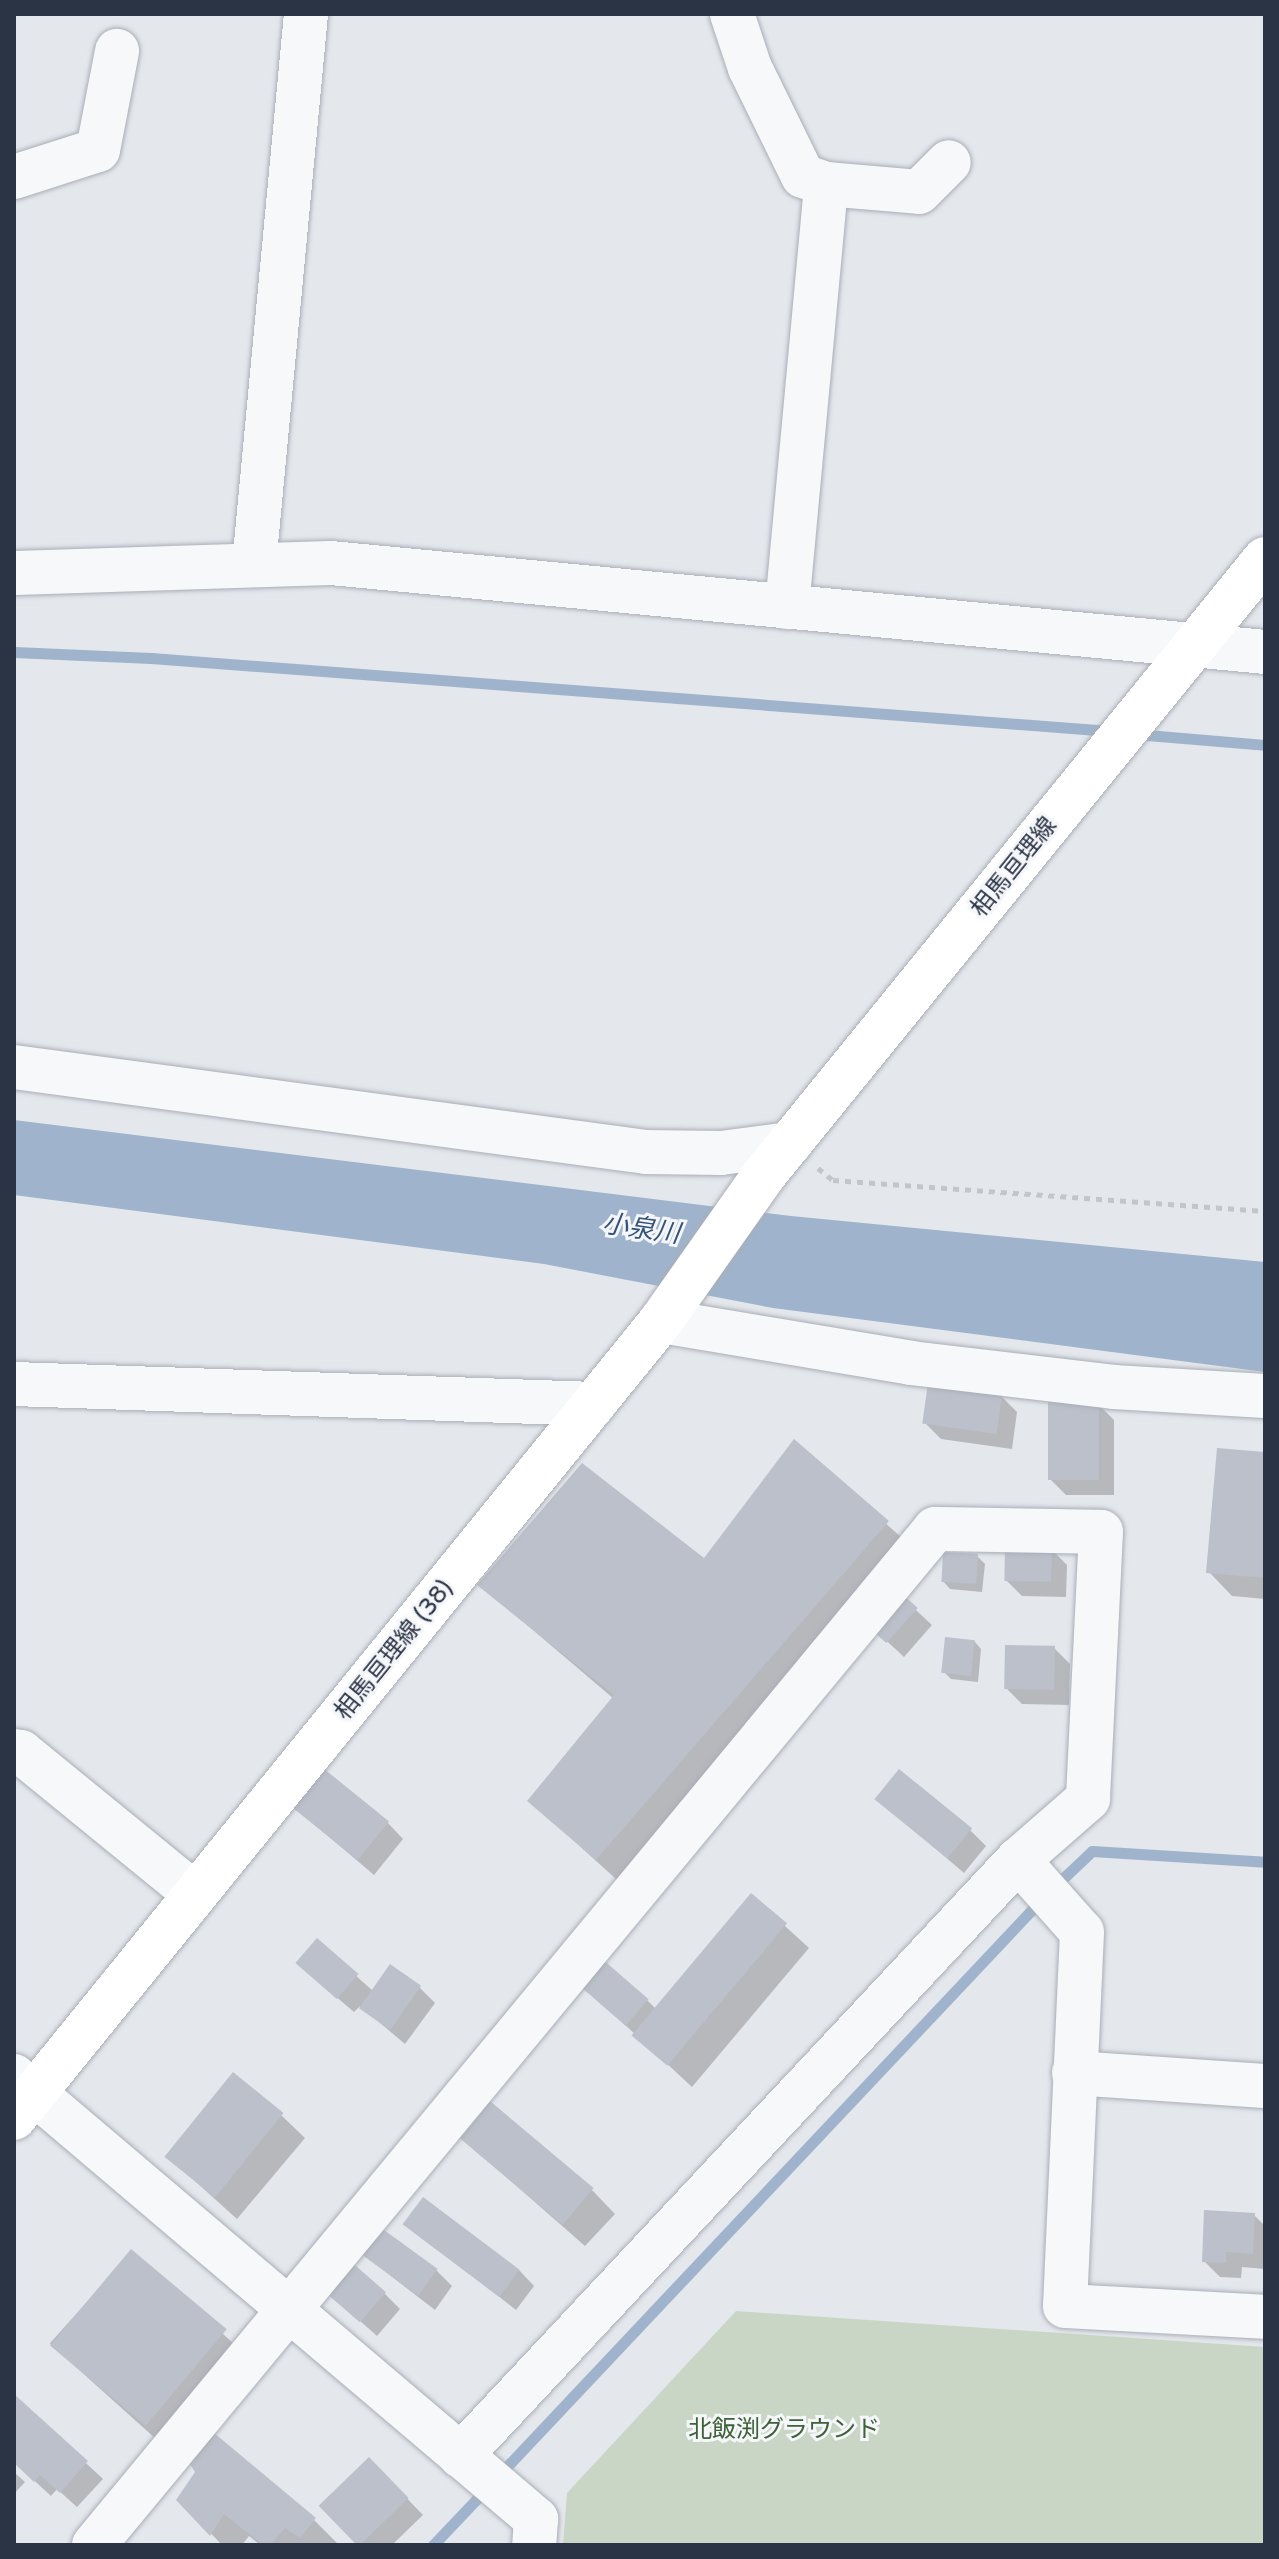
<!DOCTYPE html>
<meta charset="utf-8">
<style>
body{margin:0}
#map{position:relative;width:1279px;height:2559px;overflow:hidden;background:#e4e7ec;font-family:"Varela Round","Noto Sans JP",sans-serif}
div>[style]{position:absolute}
.green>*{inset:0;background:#c9d6c5}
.water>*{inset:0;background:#9fb4cc}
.shadow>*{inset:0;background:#0003;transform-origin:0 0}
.stream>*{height:11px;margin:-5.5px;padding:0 5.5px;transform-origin:5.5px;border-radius:5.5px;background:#9fb4cc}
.building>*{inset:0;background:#bbc0ca;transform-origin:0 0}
.path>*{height:5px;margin-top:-2.5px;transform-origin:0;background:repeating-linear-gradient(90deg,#c2c5cb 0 6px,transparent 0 12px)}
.roads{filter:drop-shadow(0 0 2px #a9aeb7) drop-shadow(0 0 2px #a9aeb7)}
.minor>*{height:44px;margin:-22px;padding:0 22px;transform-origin:22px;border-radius:22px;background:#f7f8fa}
.tertiary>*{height:44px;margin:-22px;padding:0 22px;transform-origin:22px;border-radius:22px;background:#f7f8fa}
.primary>*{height:44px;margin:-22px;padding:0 22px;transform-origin:22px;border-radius:22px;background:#fff}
span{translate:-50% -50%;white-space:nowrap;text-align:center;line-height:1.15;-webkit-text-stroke:6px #f4f6f9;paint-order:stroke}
.street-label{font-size:24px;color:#2b3445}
.park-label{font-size:24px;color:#3f6138}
.water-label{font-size:26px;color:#34527a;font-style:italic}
.frame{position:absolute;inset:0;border:16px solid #2b3445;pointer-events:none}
</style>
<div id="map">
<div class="green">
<i style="clip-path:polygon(736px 2311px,1265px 2347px,1265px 2545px,563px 2545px,567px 2493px)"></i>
</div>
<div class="water">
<i style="clip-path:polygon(14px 1120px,791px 1216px,1265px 1262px,1265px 1372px,773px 1308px,544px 1264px,14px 1195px)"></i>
</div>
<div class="shadow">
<i style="clip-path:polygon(1001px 1396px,1017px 1412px,1012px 1449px,941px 1439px,925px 1423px)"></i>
<i style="clip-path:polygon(1098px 1404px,1114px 1420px,1114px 1495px,1066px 1495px,1050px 1479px)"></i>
<i style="clip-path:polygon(794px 1442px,919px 1553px,890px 1586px,932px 1625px,904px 1657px,862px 1618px,627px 1889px,530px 1801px,614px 1699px,480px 1585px,705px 1561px)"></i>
<i style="clip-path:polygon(1265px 1454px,1265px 1599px,1232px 1596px,1209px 1572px)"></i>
<i style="clip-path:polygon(1051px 1549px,1067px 1565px,1066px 1597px,1022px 1596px,1006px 1580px)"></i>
<i style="clip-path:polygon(977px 1556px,985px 1564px,982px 1592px,950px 1589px,943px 1581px)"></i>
<i style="clip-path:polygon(974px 1641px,981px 1649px,978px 1682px,951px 1679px,944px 1672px)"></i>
<i style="clip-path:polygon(1054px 1648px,1070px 1664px,1069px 1705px,1022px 1704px,1006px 1688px)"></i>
<i style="clip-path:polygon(877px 1799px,970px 1830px,986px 1846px,964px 1873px)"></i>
<i style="clip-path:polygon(294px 1807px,388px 1823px,403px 1839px,374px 1875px)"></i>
<i style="clip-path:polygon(751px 1895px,809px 1948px,692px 2087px,581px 1984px,647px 2000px,656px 2009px)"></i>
<i style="clip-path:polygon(317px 1941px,373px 1991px,419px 1987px,435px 2003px,405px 2044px,360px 2006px,354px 2012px,314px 1978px)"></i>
<i style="clip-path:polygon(281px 2115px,305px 2138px,237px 2219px,166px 2155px)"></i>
<i style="clip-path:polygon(454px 2131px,592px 2190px,615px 2214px,585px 2246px)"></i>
<i style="clip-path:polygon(1254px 2215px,1265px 2226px,1265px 2269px,1242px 2267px,1241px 2278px,1220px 2277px,1204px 2261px)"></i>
<i style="clip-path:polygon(405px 2223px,519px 2270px,534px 2286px,516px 2310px)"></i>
<i style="clip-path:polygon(356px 2249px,436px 2270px,452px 2286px,435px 2310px)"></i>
<i style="left:132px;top:2252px;width:155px;height:123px;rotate:42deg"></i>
<i style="clip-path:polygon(384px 2293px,400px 2309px,377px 2336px,342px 2305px)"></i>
<i style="clip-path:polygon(15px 2397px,103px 2479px,77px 2507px,57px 2489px,51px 2496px,14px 2462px)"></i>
<i style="clip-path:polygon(369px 2459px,423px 2515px,392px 2545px,360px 2545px,321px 2506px)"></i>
<i style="clip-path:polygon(14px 2472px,25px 2482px,14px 2494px)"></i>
<i style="clip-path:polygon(179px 2500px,314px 2520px,338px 2544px,260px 2545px,249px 2536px,242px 2545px,222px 2545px)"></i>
</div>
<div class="stream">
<i style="left:14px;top:652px;width:137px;rotate:2.5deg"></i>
<i style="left:151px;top:658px;width:962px;rotate:4.35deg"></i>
<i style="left:1135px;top:734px;width:130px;rotate:4.8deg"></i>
<i style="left:1054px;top:1887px;width:52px;rotate:-43.5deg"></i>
<i style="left:1092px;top:1851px;width:173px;rotate:3.6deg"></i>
<i style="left:499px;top:2475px;width:792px;rotate:-46.69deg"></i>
<i style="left:433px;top:2545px;width:80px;rotate:-46.5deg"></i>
</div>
<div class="building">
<i style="left:928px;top:1383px;width:75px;height:41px;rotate:8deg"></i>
<i style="left:1048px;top:1402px;width:51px;height:78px"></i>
<i style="clip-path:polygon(794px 1439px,889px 1521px,596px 1860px,527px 1801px,614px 1695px,477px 1585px,582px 1463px,704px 1558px)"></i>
<i style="clip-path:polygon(1217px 1448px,1265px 1452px,1265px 1578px,1206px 1573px)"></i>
<i style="left:1005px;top:1546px;width:47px;height:35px;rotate:1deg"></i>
<i style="left:943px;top:1552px;width:35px;height:30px;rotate:3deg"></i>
<i style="left:891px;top:1584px;width:36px;height:47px;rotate:42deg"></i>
<i style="left:945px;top:1637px;width:30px;height:36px;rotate:6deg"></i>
<i style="left:1005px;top:1645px;width:50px;height:44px;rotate:1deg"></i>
<i style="left:323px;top:1768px;width:85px;height:50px;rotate:39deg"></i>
<i style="left:899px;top:1769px;width:94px;height:39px;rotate:39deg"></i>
<i style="left:751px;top:1893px;width:47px;height:186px;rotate:40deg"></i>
<i style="left:317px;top:1938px;width:55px;height:33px;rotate:41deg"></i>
<i style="left:601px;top:1958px;width:63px;height:35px;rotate:41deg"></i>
<i style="left:390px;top:1964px;width:38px;height:54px;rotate:35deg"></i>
<i style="left:233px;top:2072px;width:65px;height:109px;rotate:39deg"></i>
<i style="left:484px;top:2096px;width:143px;height:48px;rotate:40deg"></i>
<i style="left:423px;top:2197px;width:121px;height:34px;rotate:37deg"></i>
<i style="clip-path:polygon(1204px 2210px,1255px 2213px,1253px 2254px,1226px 2252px,1226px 2263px,1202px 2262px)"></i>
<i style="left:373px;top:2222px;width:80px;height:33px;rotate:36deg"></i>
<i style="left:131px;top:2249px;width:125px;height:126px;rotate:40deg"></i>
<i style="left:349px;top:2260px;width:49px;height:40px;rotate:41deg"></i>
<i style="clip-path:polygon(14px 2394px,88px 2461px,60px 2493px,40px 2475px,34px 2482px,14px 2463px)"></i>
<i style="clip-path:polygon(201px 2422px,316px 2518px,300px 2538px,285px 2528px,270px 2545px,263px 2545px,224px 2514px,210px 2536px,176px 2500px,195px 2472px,180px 2449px)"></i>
<i style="left:369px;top:2457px;width:57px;height:70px;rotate:46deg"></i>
</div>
<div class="path">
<i style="left:818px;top:1168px;width:19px;rotate:39deg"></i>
<i style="left:833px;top:1180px;width:433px;rotate:4.1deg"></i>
</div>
<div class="roads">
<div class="minor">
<i style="left:732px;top:14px;width:57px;rotate:71.6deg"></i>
<i style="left:750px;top:68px;width:120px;rotate:63.9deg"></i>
<i style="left:803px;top:176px;width:24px;rotate:19deg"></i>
<i style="left:14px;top:177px;width:88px;rotate:-17.8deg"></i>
<i style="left:98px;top:150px;width:101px;rotate:-79.1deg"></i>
<i style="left:254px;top:565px;width:553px;rotate:-84.61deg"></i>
<i style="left:787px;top:607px;width:425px;rotate:-84.7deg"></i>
<i style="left:826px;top:184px;width:93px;rotate:4.9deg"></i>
<i style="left:919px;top:192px;width:42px;rotate:-45deg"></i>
<i style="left:14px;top:1067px;width:638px;rotate:7.66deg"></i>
<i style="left:646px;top:1152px;width:75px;rotate:0.8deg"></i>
<i style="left:721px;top:1153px;width:69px;rotate:-7.5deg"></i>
<i style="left:661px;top:1321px;width:254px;rotate:9.5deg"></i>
<i style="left:911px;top:1363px;width:204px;rotate:6.7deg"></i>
<i style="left:1114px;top:1387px;width:151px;rotate:3.4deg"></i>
<i style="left:14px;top:1384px;width:580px;rotate:1.97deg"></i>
<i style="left:14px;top:1751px;width:7px;rotate:8deg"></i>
<i style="left:21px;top:1752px;width:223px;rotate:39.2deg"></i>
<i style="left:1018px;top:1860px;width:96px;rotate:48.4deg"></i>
<i style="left:1082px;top:1932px;width:374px;rotate:92.6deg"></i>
<i style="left:1065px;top:2306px;width:200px;rotate:3.1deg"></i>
<i style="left:1074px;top:2073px;width:191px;rotate:3.9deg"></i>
<i style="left:14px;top:2076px;width:685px;rotate:40.32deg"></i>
<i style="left:536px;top:2519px;width:26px;rotate:94deg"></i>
<i style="left:94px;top:2545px;width:1319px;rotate:-50.38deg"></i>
<i style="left:935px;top:1529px;width:166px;rotate:1deg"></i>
<i style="left:1101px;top:1532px;width:267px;rotate:92.8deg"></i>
<i style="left:1088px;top:1799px;width:93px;rotate:138.9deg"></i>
<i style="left:1018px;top:1860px;width:816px;rotate:133.11deg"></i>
</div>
<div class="tertiary">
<i style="left:14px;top:573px;width:317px;rotate:-1.8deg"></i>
<i style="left:331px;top:563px;width:938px;rotate:5.44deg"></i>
</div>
<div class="primary">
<i style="left:14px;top:2118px;width:1027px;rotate:-50.93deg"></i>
<i style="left:661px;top:1321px;width:179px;rotate:-54.8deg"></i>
<i style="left:764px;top:1175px;width:794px;rotate:-50.88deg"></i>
</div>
</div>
<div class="street-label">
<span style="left:1014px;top:867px;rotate:-51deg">相馬亘理線</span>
<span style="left:394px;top:1650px;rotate:-51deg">相馬亘理線 (38)</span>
</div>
<div class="park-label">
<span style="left:784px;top:2430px">北飯渕グラウンド</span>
</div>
<div class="water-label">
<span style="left:641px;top:1229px;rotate:8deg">小泉川</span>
</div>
<div class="frame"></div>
</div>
